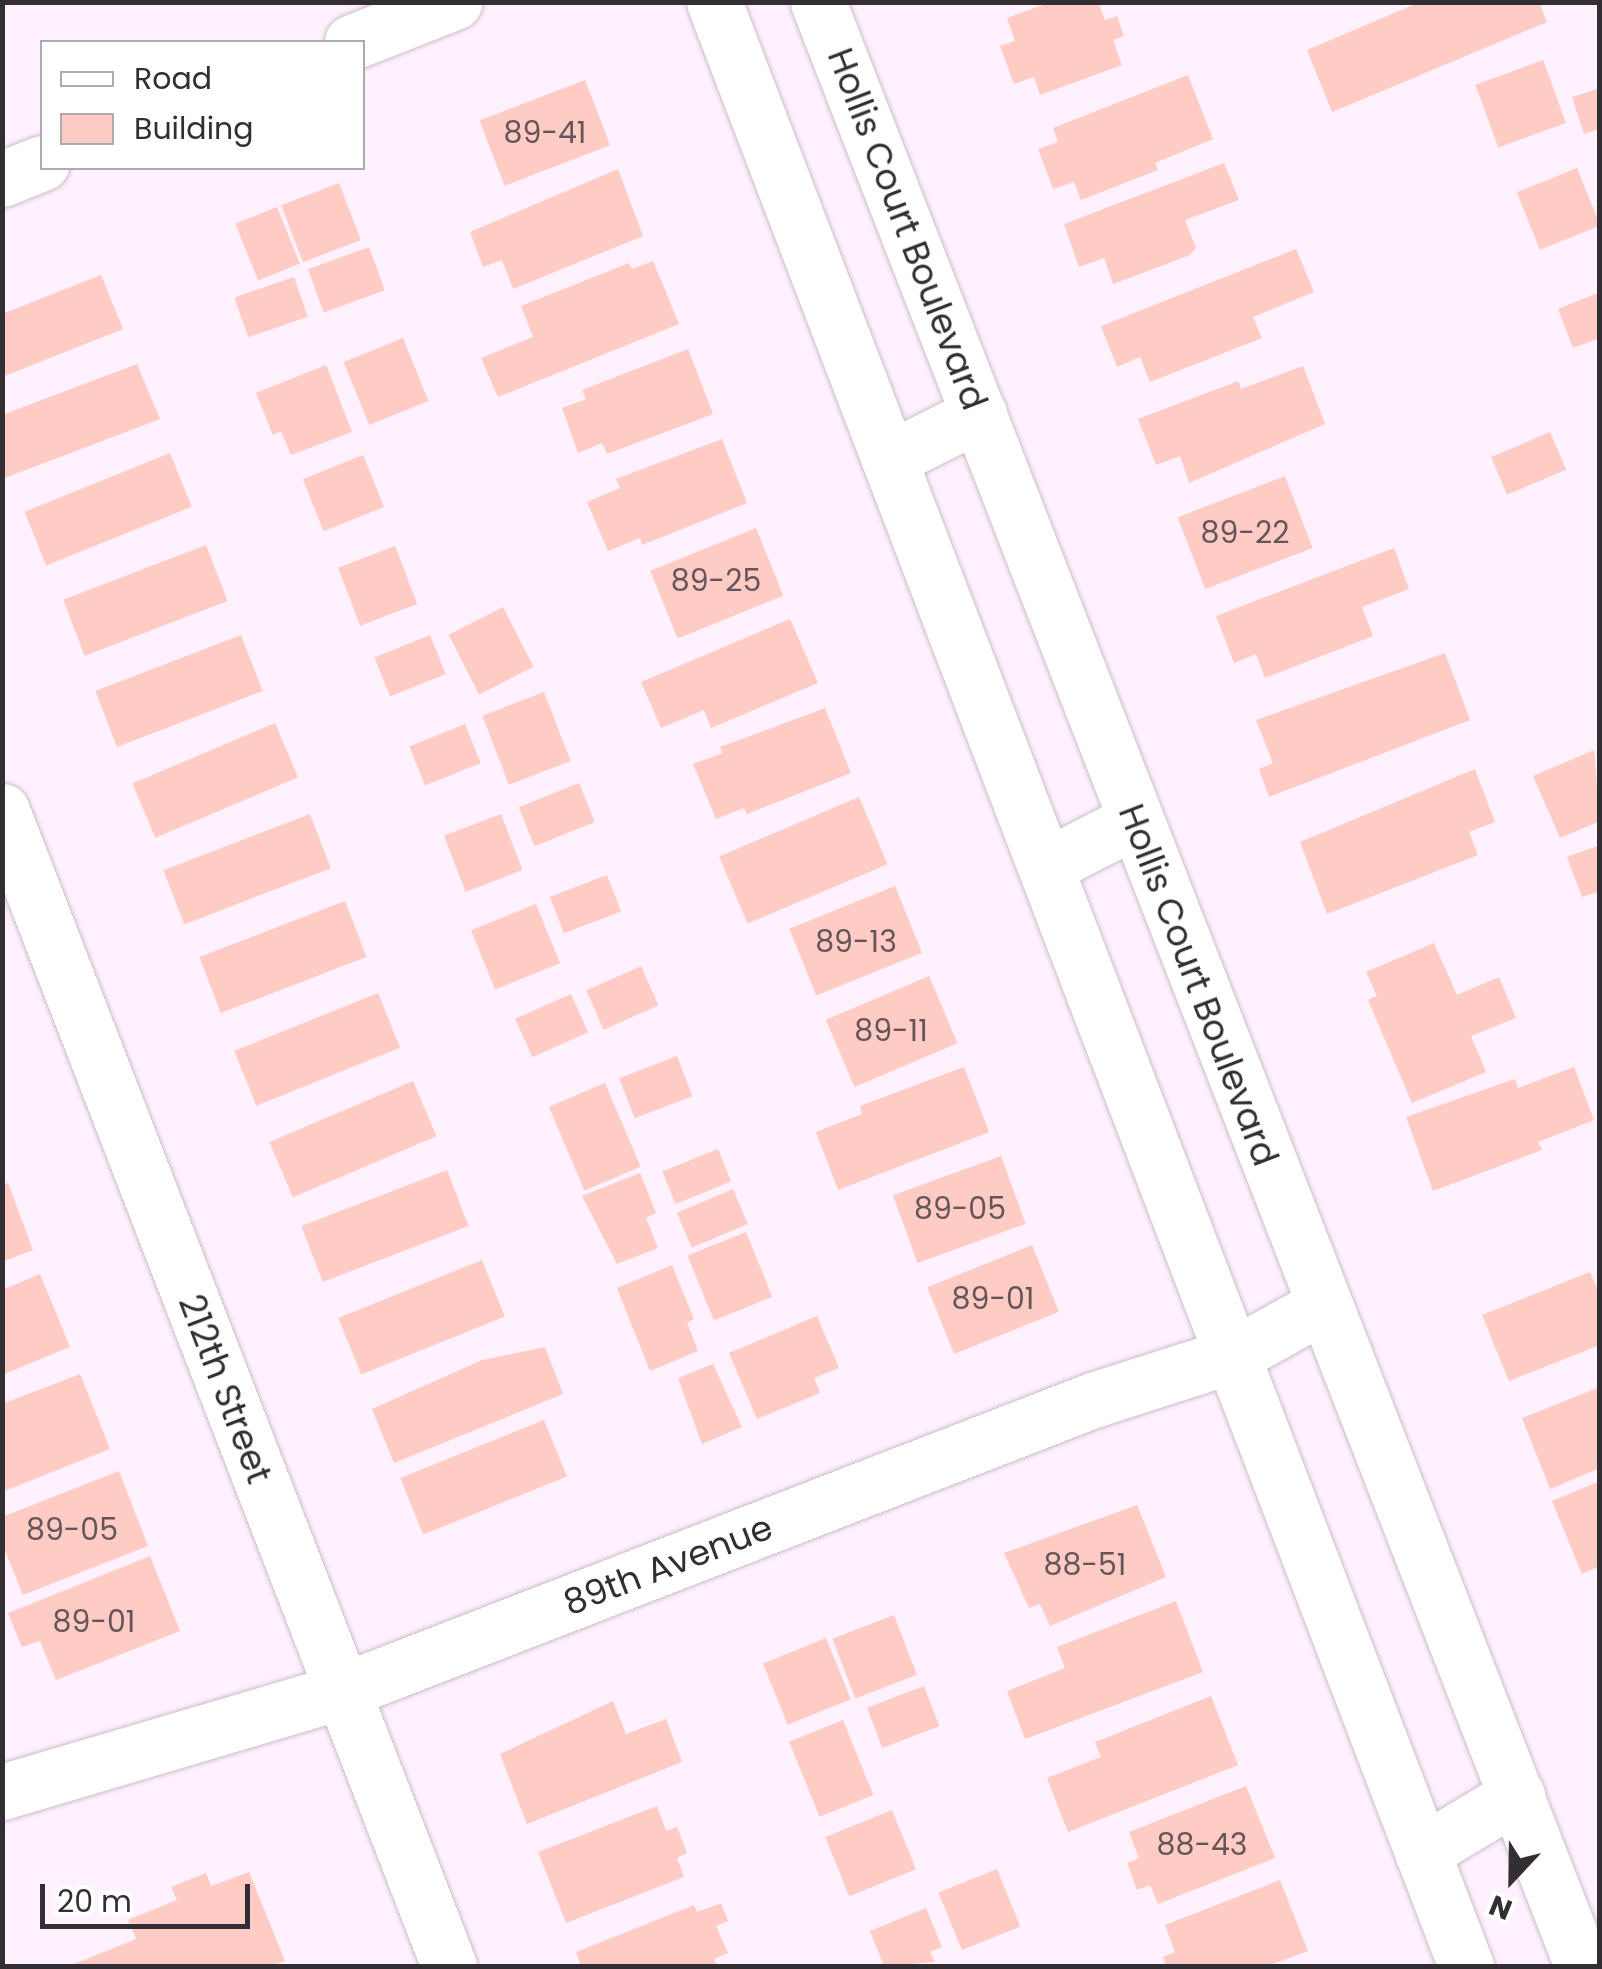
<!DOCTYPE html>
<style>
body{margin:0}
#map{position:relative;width:1602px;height:1969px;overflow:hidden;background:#fff1fe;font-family:Poppins,sans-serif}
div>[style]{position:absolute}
.building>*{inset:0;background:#fecbc5;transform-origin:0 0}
.roads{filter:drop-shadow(0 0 2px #cbbeca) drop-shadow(0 0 2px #cbbeca)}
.minor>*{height:55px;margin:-27.5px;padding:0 27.5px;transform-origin:27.5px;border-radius:27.5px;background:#fff}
.secondary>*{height:55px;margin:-27.5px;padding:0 27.5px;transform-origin:27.5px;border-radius:27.5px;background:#fff}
span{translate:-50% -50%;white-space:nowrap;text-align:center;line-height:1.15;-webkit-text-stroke:8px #fff;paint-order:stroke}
.number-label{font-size:30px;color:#665558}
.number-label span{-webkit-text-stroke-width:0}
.street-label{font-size:35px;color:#332e33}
.frame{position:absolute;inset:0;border:5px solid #332e33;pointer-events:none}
.legend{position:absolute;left:40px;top:40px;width:325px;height:130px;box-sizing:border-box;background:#fff;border:2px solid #adabad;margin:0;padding:12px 18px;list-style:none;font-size:30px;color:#332e33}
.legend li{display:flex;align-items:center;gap:20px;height:50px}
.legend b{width:50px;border:2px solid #adabad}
.north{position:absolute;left:1462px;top:1829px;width:100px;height:100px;-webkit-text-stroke:8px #fff;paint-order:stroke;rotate:202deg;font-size:28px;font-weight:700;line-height:40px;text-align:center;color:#332e33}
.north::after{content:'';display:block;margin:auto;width:35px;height:45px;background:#332e33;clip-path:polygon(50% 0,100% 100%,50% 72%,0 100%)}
.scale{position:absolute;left:40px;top:1884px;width:210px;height:45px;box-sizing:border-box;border:5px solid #332e33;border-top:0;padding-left:12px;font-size:30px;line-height:35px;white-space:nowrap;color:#332e33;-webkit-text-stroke:8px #fff;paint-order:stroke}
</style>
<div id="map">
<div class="building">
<i style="clip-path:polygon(1051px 2px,1098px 2px,1105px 20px,1117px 16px,1124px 36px,1113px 40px,1122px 65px,1040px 95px,1034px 77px,1014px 84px,1000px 46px,1015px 41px,1007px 18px)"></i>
<i style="clip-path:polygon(1420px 2px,1539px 2px,1547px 22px,1332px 112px,1307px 50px)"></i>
<i style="left:1543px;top:60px;width:67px;height:72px;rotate:70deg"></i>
<i style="clip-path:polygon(1188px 75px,1213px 139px,1155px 163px,1158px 170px,1081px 200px,1074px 182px,1053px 189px,1038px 149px,1058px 142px,1053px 128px)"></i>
<i style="left:585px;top:80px;width:70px;height:113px;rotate:69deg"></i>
<i style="clip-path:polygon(1600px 88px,1600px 129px,1584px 134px,1572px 97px)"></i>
<i style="clip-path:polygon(1224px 163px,1239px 200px,1185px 220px,1196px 248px,1190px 255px,1113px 284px,1104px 258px,1079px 267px,1064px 224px)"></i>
<i style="left:1577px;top:168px;width:62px;height:65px;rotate:68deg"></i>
<i style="clip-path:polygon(618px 169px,643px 236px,513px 289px,502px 260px,483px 267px,470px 232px)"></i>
<i style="left:339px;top:183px;width:61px;height:62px;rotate:69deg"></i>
<i style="left:277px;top:207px;width:61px;height:45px;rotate:68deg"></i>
<i style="left:369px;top:247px;width:46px;height:65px;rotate:70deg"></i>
<i style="clip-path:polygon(1296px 249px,1314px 292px,1253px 317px,1262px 338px,1150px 382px,1140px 357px,1117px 367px,1101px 326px)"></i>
<i style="clip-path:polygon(653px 261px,679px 324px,498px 397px,481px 358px,533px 337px,521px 306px,629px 263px,632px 269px)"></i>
<i style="clip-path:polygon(101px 275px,123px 329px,2px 377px,2px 314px)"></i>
<i style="left:294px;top:277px;width:42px;height:63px;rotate:71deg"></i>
<i style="clip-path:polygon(1600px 292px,1600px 338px,1573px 348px,1558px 309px)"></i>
<i style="left:403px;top:338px;width:68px;height:64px;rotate:68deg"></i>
<i style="clip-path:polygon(688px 349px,713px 414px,607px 454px,602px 443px,578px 453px,562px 408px,586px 399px,582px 390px)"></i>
<i style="clip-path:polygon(137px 364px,160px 419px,2px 479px,2px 415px)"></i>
<i style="clip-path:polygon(326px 365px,352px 432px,291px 455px,281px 431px,273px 435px,256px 393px)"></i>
<i style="clip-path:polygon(1303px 366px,1325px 424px,1189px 483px,1180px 456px,1156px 465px,1138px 419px,1238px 381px,1241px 389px)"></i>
<i style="left:1550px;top:432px;width:41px;height:64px;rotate:67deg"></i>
<i style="clip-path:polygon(722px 439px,747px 503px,642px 545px,640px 538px,608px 551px,587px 502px,620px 488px,616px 479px)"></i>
<i style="left:170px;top:453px;width:58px;height:157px;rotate:68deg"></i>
<i style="left:363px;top:455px;width:56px;height:65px;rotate:68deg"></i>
<i style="left:1285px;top:476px;width:77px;height:115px;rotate:69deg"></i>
<i style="left:756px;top:528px;width:73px;height:114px;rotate:68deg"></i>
<i style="left:206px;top:545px;width:60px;height:153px;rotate:69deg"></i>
<i style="left:395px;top:546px;width:62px;height:61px;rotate:69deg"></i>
<i style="clip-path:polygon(1394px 548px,1409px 589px,1362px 607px,1373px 636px,1265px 678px,1256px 654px,1234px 663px,1216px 616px)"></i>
<i style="left:503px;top:607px;width:67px;height:61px;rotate:63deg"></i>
<i style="clip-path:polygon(790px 619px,818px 683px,711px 728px,704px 710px,661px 728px,641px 682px)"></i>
<i style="left:241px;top:635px;width:60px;height:156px;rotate:69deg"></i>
<i style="left:430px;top:635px;width:42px;height:60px;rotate:68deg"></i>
<i style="clip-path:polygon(1445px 653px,1470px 720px,1269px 797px,1259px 769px,1273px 763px,1256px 720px)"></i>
<i style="left:544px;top:692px;width:74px;height:66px;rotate:69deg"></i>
<i style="clip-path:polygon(825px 708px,851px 773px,747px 814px,744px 808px,716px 819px,693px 764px,723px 753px,720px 747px)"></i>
<i style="left:275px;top:723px;width:59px;height:155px;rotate:67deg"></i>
<i style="left:465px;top:724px;width:42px;height:60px;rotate:68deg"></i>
<i style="clip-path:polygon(1594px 750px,1600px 821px,1560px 838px,1533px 776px)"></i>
<i style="clip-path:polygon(1475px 769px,1495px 822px,1469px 832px,1478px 855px,1327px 914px,1300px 842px)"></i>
<i style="left:579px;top:783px;width:42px;height:65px;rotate:68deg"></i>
<i style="left:859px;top:797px;width:73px;height:152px;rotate:67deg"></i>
<i style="left:310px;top:814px;width:58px;height:157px;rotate:69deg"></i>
<i style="left:501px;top:814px;width:60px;height:61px;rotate:69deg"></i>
<i style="clip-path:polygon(1600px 845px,1600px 891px,1582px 897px,1567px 857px)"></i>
<i style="left:607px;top:875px;width:39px;height:61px;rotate:69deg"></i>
<i style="left:895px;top:886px;width:72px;height:114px;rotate:68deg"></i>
<i style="left:345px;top:901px;width:60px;height:156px;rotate:69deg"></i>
<i style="left:536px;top:904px;width:64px;height:70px;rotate:68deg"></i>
<i style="clip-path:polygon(1434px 943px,1457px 995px,1499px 977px,1516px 1018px,1471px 1036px,1486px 1072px,1412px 1103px,1368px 1000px,1377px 996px,1366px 972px)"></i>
<i style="left:641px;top:966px;width:43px;height:60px;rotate:66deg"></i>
<i style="left:929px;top:976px;width:73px;height:112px;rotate:67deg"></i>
<i style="left:378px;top:993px;width:59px;height:155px;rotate:68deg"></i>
<i style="left:571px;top:994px;width:42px;height:61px;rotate:66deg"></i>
<i style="left:677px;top:1056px;width:43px;height:62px;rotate:69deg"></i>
<i style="clip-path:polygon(964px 1067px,989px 1132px,838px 1190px,816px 1132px,862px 1114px,860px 1106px)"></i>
<i style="clip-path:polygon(1574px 1067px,1594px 1120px,1538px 1142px,1542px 1150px,1433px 1191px,1406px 1117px,1515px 1079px,1518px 1088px)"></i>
<i style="left:413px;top:1081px;width:60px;height:156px;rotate:67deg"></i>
<i style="left:605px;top:1083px;width:91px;height:61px;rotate:67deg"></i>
<i style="left:718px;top:1149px;width:35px;height:60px;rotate:68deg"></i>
<i style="left:1001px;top:1156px;width:72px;height:115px;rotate:70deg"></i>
<i style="left:447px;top:1170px;width:60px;height:156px;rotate:69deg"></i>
<i style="clip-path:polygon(640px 1173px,656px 1213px,646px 1218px,658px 1248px,617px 1264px,582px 1196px)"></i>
<i style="clip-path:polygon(8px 1183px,33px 1250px,2px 1262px,2px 1185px)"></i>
<i style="left:733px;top:1189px;width:38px;height:61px;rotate:67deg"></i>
<i style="left:746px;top:1232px;width:70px;height:63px;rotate:68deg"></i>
<i style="left:1032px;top:1245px;width:72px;height:113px;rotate:68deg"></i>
<i style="left:482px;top:1260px;width:61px;height:155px;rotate:68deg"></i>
<i style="clip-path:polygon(672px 1265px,694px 1319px,687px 1323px,698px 1351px,650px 1371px,617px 1288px)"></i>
<i style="clip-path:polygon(1590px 1272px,1600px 1295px,1600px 1345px,1509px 1381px,1482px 1315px)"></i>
<i style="clip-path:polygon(40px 1274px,70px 1347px,2px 1375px,2px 1290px)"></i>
<i style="clip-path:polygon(817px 1316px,839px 1368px,814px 1378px,820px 1393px,757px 1419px,729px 1353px)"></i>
<i style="clip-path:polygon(545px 1347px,563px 1394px,394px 1463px,372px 1409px,482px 1360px)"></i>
<i style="clip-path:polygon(713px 1364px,742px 1427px,702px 1444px,678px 1378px)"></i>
<i style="clip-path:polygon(80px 1374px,110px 1449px,2px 1492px,2px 1404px)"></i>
<i style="clip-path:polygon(1600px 1387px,1600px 1468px,1550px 1489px,1522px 1418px)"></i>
<i style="left:544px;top:1420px;width:61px;height:155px;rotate:68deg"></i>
<i style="clip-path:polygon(119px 1471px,148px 1546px,23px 1595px,2px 1543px,2px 1517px)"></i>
<i style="clip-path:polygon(1600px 1481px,1600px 1566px,1582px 1574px,1552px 1501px)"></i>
<i style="clip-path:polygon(1137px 1505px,1166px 1577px,1050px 1626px,1040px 1604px,1029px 1608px,1004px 1553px)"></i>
<i style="clip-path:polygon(150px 1556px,180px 1631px,56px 1680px,40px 1641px,22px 1647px,8px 1613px)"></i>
<i style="clip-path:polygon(1176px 1601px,1203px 1672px,1025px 1739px,1007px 1691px,1065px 1668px,1057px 1647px)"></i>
<i style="left:894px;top:1615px;width:64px;height:66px;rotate:69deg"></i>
<i style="left:826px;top:1638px;width:66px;height:68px;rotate:68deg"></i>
<i style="left:924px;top:1686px;width:43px;height:61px;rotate:69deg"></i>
<i style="clip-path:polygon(1211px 1696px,1238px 1765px,1068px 1832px,1047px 1778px,1101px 1757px,1095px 1742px)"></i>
<i style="clip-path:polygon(613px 1701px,626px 1734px,666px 1719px,682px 1762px,527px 1824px,500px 1754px)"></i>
<i style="left:843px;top:1720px;width:81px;height:58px;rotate:68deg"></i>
<i style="clip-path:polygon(1246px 1786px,1275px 1858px,1158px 1904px,1150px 1885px,1137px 1890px,1127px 1863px,1139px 1858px,1129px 1832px)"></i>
<i style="clip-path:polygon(657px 1806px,666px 1831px,677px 1827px,687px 1853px,677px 1858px,684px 1877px,566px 1923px,538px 1852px)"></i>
<i style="left:892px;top:1810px;width:64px;height:72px;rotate:68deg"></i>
<i style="left:997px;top:1869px;width:62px;height:63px;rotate:68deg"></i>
<i style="clip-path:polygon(249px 1872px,285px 1961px,271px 1966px,69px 1966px,136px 1939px,128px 1920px,177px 1900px,171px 1887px,206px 1873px,211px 1886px)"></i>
<i style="clip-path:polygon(1280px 1880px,1308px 1951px,1267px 1966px,1166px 1966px,1163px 1957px,1175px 1952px,1165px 1925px)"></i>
<i style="clip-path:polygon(721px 1903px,728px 1921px,716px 1926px,728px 1953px,714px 1959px,717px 1966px,581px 1966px,576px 1952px,694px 1905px,697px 1912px)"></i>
<i style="clip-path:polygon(926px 1908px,942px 1947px,930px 1952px,935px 1962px,884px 1966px,870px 1931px)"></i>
</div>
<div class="roads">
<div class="minor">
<i style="left:352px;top:42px;width:110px;rotate:-21.4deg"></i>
<i style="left:2px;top:179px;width:43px;rotate:-21.8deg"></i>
<i style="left:2px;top:1792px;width:355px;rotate:-16.5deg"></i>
<i style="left:342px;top:1691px;width:805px;rotate:-21.18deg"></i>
<i style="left:1093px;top:1400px;width:150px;rotate:-17.8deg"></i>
<i style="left:1236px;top:1354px;width:98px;rotate:-29.2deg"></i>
</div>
<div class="secondary">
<i style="left:714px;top:2px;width:2103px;rotate:69.05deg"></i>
<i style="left:818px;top:2px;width:2107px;rotate:68.74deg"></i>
<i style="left:889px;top:459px;width:101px;rotate:-26.6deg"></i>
<i style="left:2px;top:811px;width:1238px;rotate:68.84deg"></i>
<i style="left:1046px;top:866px;width:99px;rotate:-27.1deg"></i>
<i style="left:1422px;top:1852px;width:111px;rotate:-31deg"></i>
</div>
</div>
<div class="number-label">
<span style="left:545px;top:133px">89-41</span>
<span style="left:1245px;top:533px">89-22</span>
<span style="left:716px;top:581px">89-25</span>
<span style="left:856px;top:942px">89-13</span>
<span style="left:891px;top:1031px">89-11</span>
<span style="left:960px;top:1209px">89-05</span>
<span style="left:993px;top:1299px">89-01</span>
<span style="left:72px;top:1530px">89-05</span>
<span style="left:1085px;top:1565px">88-51</span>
<span style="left:94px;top:1622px">89-01</span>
<span style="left:1202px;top:1845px">88-43</span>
</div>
<div class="street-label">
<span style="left:907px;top:229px;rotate:69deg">Hollis Court Boulevard</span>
<span style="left:1198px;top:985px;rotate:69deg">Hollis Court Boulevard</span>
<span style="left:225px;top:1389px;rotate:69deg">212th Street</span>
<span style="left:668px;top:1565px;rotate:-21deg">89th Avenue</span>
</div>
<div class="frame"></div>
<ul class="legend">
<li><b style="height:12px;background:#fff"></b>Road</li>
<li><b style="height:28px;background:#fecbc5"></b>Building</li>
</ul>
<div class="north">N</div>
<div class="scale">20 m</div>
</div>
